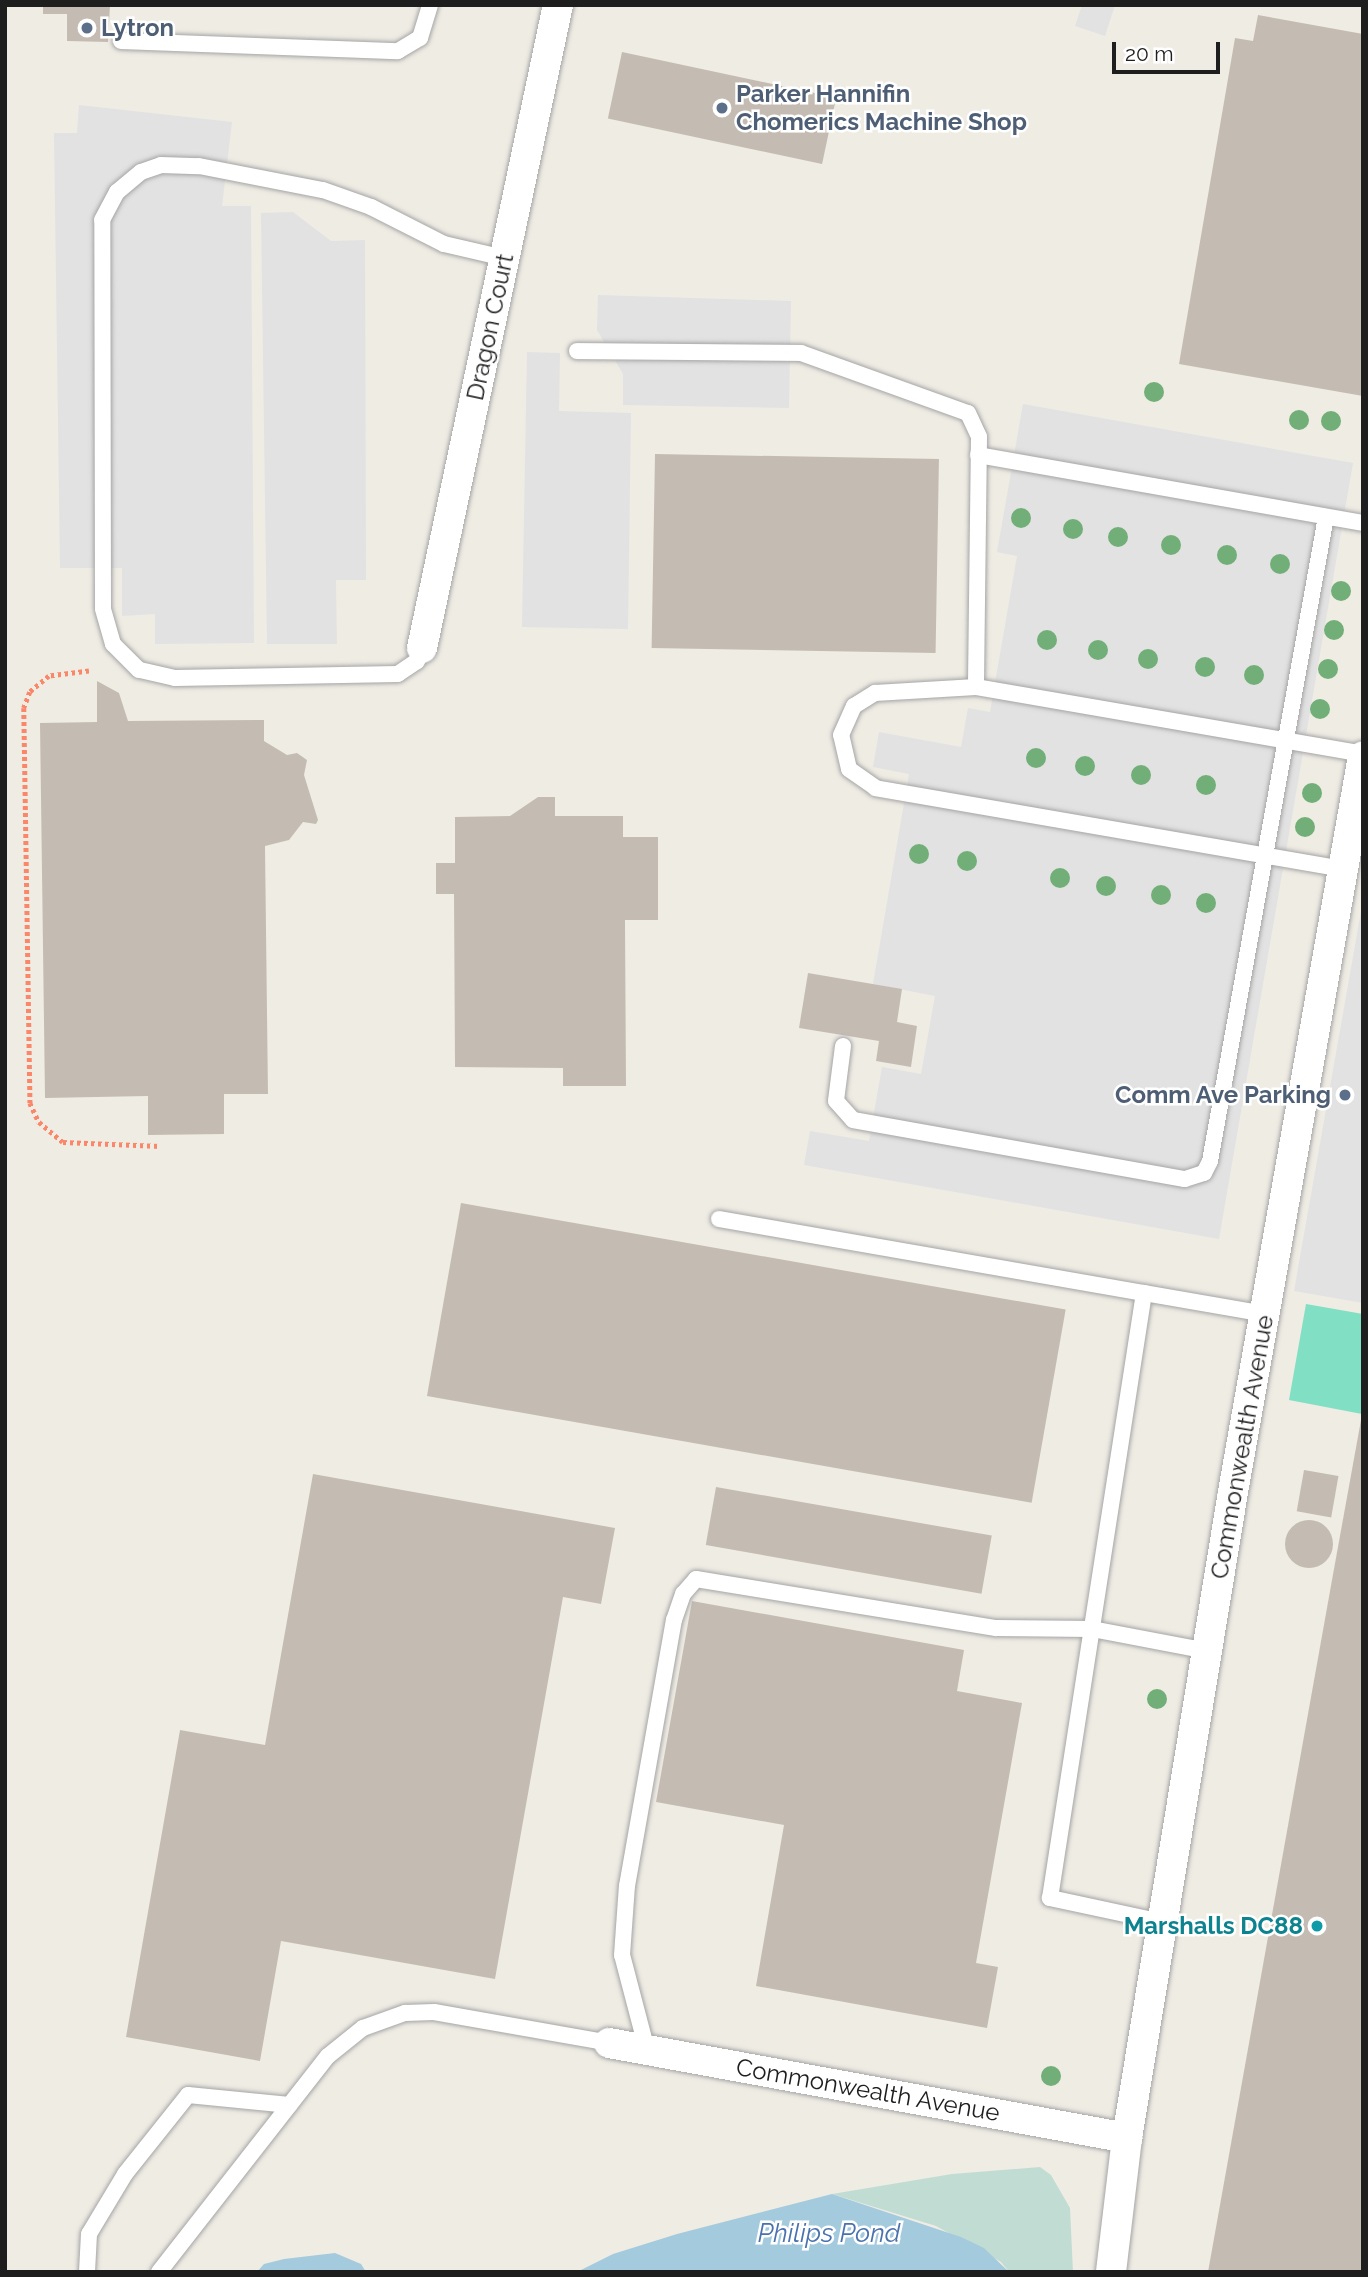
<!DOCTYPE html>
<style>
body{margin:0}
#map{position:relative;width:1368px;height:2277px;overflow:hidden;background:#efece4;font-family:Raleway,sans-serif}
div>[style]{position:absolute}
.wetland>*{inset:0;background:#c1ddd3}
.pitch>*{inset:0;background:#81dfc4}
.parking>*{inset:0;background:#e2e2e2}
.water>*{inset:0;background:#a4cadd}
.building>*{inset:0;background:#c4bcb3;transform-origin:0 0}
.round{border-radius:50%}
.path>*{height:4.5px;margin-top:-2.25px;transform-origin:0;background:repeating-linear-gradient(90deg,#fa876a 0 3.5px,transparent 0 7px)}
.roads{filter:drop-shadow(0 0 2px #a5a5a5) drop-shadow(0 0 2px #a5a5a5)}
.lane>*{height:16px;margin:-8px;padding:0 8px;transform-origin:8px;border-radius:8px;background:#fff}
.street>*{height:30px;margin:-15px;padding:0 15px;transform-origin:15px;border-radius:15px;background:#fff}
.trees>*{width:20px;height:20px;margin:-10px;border-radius:50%;background:#72af78}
.dots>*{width:19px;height:19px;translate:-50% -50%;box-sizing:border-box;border:4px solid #fff;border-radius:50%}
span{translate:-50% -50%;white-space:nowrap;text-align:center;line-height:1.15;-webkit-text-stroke:5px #fff;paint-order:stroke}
.service-label{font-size:24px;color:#4e5e75;font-weight:700}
.left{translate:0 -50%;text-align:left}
.right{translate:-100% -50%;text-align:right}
.street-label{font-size:24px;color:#1e1e1e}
.culture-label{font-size:24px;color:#0d838f;font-weight:700}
.water-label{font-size:26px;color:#4a72ae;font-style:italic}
.frame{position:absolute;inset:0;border:7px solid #1e1e1e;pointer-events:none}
.scale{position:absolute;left:1112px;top:42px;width:108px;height:32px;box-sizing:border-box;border:4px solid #1e1e1e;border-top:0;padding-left:9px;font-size:21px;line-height:24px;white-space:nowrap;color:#1e1e1e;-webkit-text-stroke:5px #fff;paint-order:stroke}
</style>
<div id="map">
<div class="wetland">
<i style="clip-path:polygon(1040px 2167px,1051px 2175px,1070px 2208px,1073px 2272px,1009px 2272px,1001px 2262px,936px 2226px,832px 2194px,952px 2174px)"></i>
</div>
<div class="pitch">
<i style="clip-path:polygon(1306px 1304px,1363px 1314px,1362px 1414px,1289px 1400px)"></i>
</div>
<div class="parking">
<i style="clip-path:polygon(1082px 5px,1115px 5px,1105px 36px,1075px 26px)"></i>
<i style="clip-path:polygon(79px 105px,232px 122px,222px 206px,251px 206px,254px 643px,155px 644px,155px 614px,122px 616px,122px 568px,60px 568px,54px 133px,77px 133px)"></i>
<i style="clip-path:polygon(293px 212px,331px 241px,365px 240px,366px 580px,336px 580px,337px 644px,267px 644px,261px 213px)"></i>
<i style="clip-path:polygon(598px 295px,791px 301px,789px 408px,623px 405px,623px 374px,597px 330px)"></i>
<i style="clip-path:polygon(527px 352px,560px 353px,559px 411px,631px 413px,628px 629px,522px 627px)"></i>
<i style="clip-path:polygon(1023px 404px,1353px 463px,1219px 1239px,804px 1165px,810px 1131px,869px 1141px,882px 1067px,921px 1074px,935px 996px,873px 984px,909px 774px,873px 767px,879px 732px,961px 747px,968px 708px,990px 712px,1017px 556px,997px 552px)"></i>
<i style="clip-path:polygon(1363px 900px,1363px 1303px,1294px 1291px)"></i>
</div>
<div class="water">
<i style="clip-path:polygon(832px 2194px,961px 2237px,984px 2248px,1009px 2272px,577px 2272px,613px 2254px,677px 2234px)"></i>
<i style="clip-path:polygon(335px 2253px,361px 2264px,366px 2272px,257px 2272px,264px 2264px,284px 2259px)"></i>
</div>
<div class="building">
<i style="clip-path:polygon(43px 5px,110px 5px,108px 42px,67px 41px,67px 14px,43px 14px)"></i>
<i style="clip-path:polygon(1258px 15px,1363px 34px,1363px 396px,1179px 364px,1235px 38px,1253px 41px)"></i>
<i style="left:622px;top:52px;width:219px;height:68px;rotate:12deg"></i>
<i style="left:655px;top:454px;width:284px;height:194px;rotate:1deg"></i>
<i style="clip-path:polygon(97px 681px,119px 693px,128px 721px,264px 720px,264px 741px,287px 755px,297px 753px,307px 760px,304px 775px,318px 820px,316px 824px,303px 822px,289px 840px,265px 846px,268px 1094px,224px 1094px,224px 1134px,148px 1135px,148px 1096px,45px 1098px,40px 723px,97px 722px)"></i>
<i style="clip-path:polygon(538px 797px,555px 797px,555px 816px,623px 816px,623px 837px,658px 837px,658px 920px,625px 920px,626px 1086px,563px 1086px,563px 1068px,455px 1067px,454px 894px,436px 894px,436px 863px,455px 863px,455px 817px,510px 816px)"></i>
<i style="clip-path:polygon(808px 973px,902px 989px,897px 1022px,917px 1026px,911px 1067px,876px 1061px,879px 1041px,799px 1028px)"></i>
<i style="left:461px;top:1203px;width:614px;height:196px;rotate:10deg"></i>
<i style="clip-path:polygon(1361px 1420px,1363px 2272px,1208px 2272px,1332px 1580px)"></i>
<i style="left:1304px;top:1470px;width:35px;height:42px;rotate:10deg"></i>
<i style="clip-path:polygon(313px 1474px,615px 1528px,601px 1604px,563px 1597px,495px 1979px,281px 1941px,260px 2061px,126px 2037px,180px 1730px,265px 1745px)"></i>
<i style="left:716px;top:1487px;width:280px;height:59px;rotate:10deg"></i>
<i class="round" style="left:1285px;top:1520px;width:48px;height:48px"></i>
<i style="clip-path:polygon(692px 1601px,964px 1650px,957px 1691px,1022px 1703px,976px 1963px,998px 1967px,987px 2028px,756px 1986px,784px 1825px,656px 1802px)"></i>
</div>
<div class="path">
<i style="left:89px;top:671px;width:40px;rotate:172.9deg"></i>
<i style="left:49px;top:676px;width:25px;rotate:140deg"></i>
<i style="left:30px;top:692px;width:17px;rotate:111deg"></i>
<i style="left:24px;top:708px;width:395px;rotate:89.1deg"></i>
<i style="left:30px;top:1103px;width:21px;rotate:65deg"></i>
<i style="left:39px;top:1122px;width:31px;rotate:40deg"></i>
<i style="left:63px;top:1142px;width:97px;rotate:2.4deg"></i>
</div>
<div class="roads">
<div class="lane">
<i style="left:121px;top:41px;width:277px;rotate:2.1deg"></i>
<i style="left:398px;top:51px;width:26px;rotate:-31deg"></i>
<i style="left:420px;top:38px;width:34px;rotate:-73deg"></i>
<i style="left:577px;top:351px;width:224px;rotate:0.5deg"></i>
<i style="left:801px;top:353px;width:177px;rotate:19.8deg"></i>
<i style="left:968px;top:413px;width:26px;rotate:65deg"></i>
<i style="left:979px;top:437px;width:250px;rotate:90.7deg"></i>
<i style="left:978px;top:455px;width:391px;rotate:10deg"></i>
<i style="left:422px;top:648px;width:14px;rotate:111deg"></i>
<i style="left:417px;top:661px;width:23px;rotate:146deg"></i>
<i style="left:398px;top:674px;width:223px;rotate:179deg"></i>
<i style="left:175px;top:678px;width:37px;rotate:-167deg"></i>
<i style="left:139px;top:670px;width:37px;rotate:-135deg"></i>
<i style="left:113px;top:644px;width:37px;rotate:-106deg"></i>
<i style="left:103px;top:608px;width:388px;rotate:-90.1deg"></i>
<i style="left:102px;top:220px;width:32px;rotate:-62deg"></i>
<i style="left:117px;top:192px;width:31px;rotate:-40deg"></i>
<i style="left:141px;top:172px;width:21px;rotate:-19deg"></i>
<i style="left:161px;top:165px;width:38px;rotate:2deg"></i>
<i style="left:199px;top:166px;width:126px;rotate:11deg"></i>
<i style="left:323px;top:190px;width:51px;rotate:19.5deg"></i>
<i style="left:371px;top:207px;width:82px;rotate:26.9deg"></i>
<i style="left:444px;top:244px;width:62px;rotate:13.1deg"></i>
<i style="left:1343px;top:869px;width:474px;rotate:-170.2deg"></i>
<i style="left:876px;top:788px;width:33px;rotate:-145deg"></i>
<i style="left:849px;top:769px;width:35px;rotate:-103deg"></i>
<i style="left:841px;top:735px;width:32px;rotate:-66deg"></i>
<i style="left:854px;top:706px;width:25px;rotate:-32deg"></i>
<i style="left:875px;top:693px;width:101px;rotate:-3.4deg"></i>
<i style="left:976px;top:687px;width:393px;rotate:9.8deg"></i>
<i style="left:843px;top:1046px;width:55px;rotate:97.3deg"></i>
<i style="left:836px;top:1101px;width:25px;rotate:48deg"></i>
<i style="left:853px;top:1120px;width:337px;rotate:10.1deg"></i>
<i style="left:1185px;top:1179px;width:20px;rotate:-18deg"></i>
<i style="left:1204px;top:1173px;width:13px;rotate:-63deg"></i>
<i style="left:1210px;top:1161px;width:654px;rotate:-79.79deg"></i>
<i style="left:719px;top:1219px;width:431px;rotate:9.9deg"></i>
<i style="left:1162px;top:1922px;width:115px;rotate:-167.9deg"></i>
<i style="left:1050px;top:1898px;width:612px;rotate:-81.17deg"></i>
<i style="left:1144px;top:1293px;width:123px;rotate:9.8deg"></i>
<i style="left:647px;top:2050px;width:98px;rotate:-104.7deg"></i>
<i style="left:622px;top:1955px;width:69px;rotate:-85.9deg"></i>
<i style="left:627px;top:1886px;width:270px;rotate:-80deg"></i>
<i style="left:674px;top:1620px;width:28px;rotate:-71deg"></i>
<i style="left:683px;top:1594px;width:20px;rotate:-49deg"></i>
<i style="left:696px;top:1579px;width:304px;rotate:9.3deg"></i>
<i style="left:996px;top:1628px;width:96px;rotate:0.6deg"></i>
<i style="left:1092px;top:1629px;width:117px;rotate:10.8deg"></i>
<i style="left:87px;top:2272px;width:38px;rotate:-87deg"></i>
<i style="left:89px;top:2234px;width:70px;rotate:-59deg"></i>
<i style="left:125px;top:2174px;width:101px;rotate:-51.4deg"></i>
<i style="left:188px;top:2095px;width:102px;rotate:5.6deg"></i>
<i style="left:159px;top:2272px;width:274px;rotate:-52deg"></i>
<i style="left:328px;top:2056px;width:45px;rotate:-38.7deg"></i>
<i style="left:363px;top:2028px;width:45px;rotate:-19.7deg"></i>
<i style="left:405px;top:2013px;width:29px;rotate:-2deg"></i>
<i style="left:434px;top:2012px;width:178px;rotate:10deg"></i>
</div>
<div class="street">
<i style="left:422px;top:648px;width:657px;rotate:-78.06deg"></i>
<i style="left:609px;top:2043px;width:527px;rotate:10.39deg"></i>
<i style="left:1111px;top:2272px;width:135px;rotate:-83.2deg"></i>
<i style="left:1127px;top:2138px;width:655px;rotate:-80.68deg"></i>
<i style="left:1233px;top:1492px;width:747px;rotate:-79.98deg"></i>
</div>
</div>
<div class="trees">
<i style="left:1154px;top:392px"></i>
<i style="left:1299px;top:420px"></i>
<i style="left:1331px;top:421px"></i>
<i style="left:1021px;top:518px"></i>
<i style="left:1073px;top:529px"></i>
<i style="left:1118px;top:537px"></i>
<i style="left:1171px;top:545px"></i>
<i style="left:1227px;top:555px"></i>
<i style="left:1280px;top:564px"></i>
<i style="left:1341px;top:591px"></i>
<i style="left:1334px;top:630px"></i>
<i style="left:1047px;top:640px"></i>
<i style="left:1098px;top:650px"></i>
<i style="left:1148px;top:659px"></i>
<i style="left:1205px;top:667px"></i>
<i style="left:1328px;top:669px"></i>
<i style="left:1254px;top:675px"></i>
<i style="left:1320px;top:709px"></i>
<i style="left:1036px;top:758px"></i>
<i style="left:1085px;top:766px"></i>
<i style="left:1141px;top:775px"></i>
<i style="left:1206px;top:785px"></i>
<i style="left:1312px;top:793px"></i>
<i style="left:1305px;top:827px"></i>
<i style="left:919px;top:854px"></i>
<i style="left:967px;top:861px"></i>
<i style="left:1060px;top:878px"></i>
<i style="left:1106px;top:886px"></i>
<i style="left:1161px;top:895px"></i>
<i style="left:1206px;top:903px"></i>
<i style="left:1157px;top:1699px"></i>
<i style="left:1051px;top:2076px"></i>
</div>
<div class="dots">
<i style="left:87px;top:28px;background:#5c6f8a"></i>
<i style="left:722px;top:108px;background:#5c6f8a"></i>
<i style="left:1345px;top:1095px;background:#5c6f8a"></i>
<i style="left:1317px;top:1926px;background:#0f9aa8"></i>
</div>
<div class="service-label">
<span class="left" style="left:101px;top:28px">Lytron</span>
<span class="left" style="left:736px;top:108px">Parker Hannifin<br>Chomerics Machine Shop</span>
<span class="right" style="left:1331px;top:1095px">Comm Ave Parking</span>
</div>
<div class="street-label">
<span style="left:490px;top:327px;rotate:-78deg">Dragon Court</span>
<span style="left:1242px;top:1447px;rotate:-80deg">Commonwealth Avenue</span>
<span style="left:868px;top:2090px;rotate:10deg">Commonwealth Avenue</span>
</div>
<div class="culture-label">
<span class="right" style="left:1303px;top:1926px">Marshalls DC88</span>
</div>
<div class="water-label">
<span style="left:829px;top:2234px">Philips Pond</span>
</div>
<div class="frame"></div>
<div class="scale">20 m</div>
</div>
